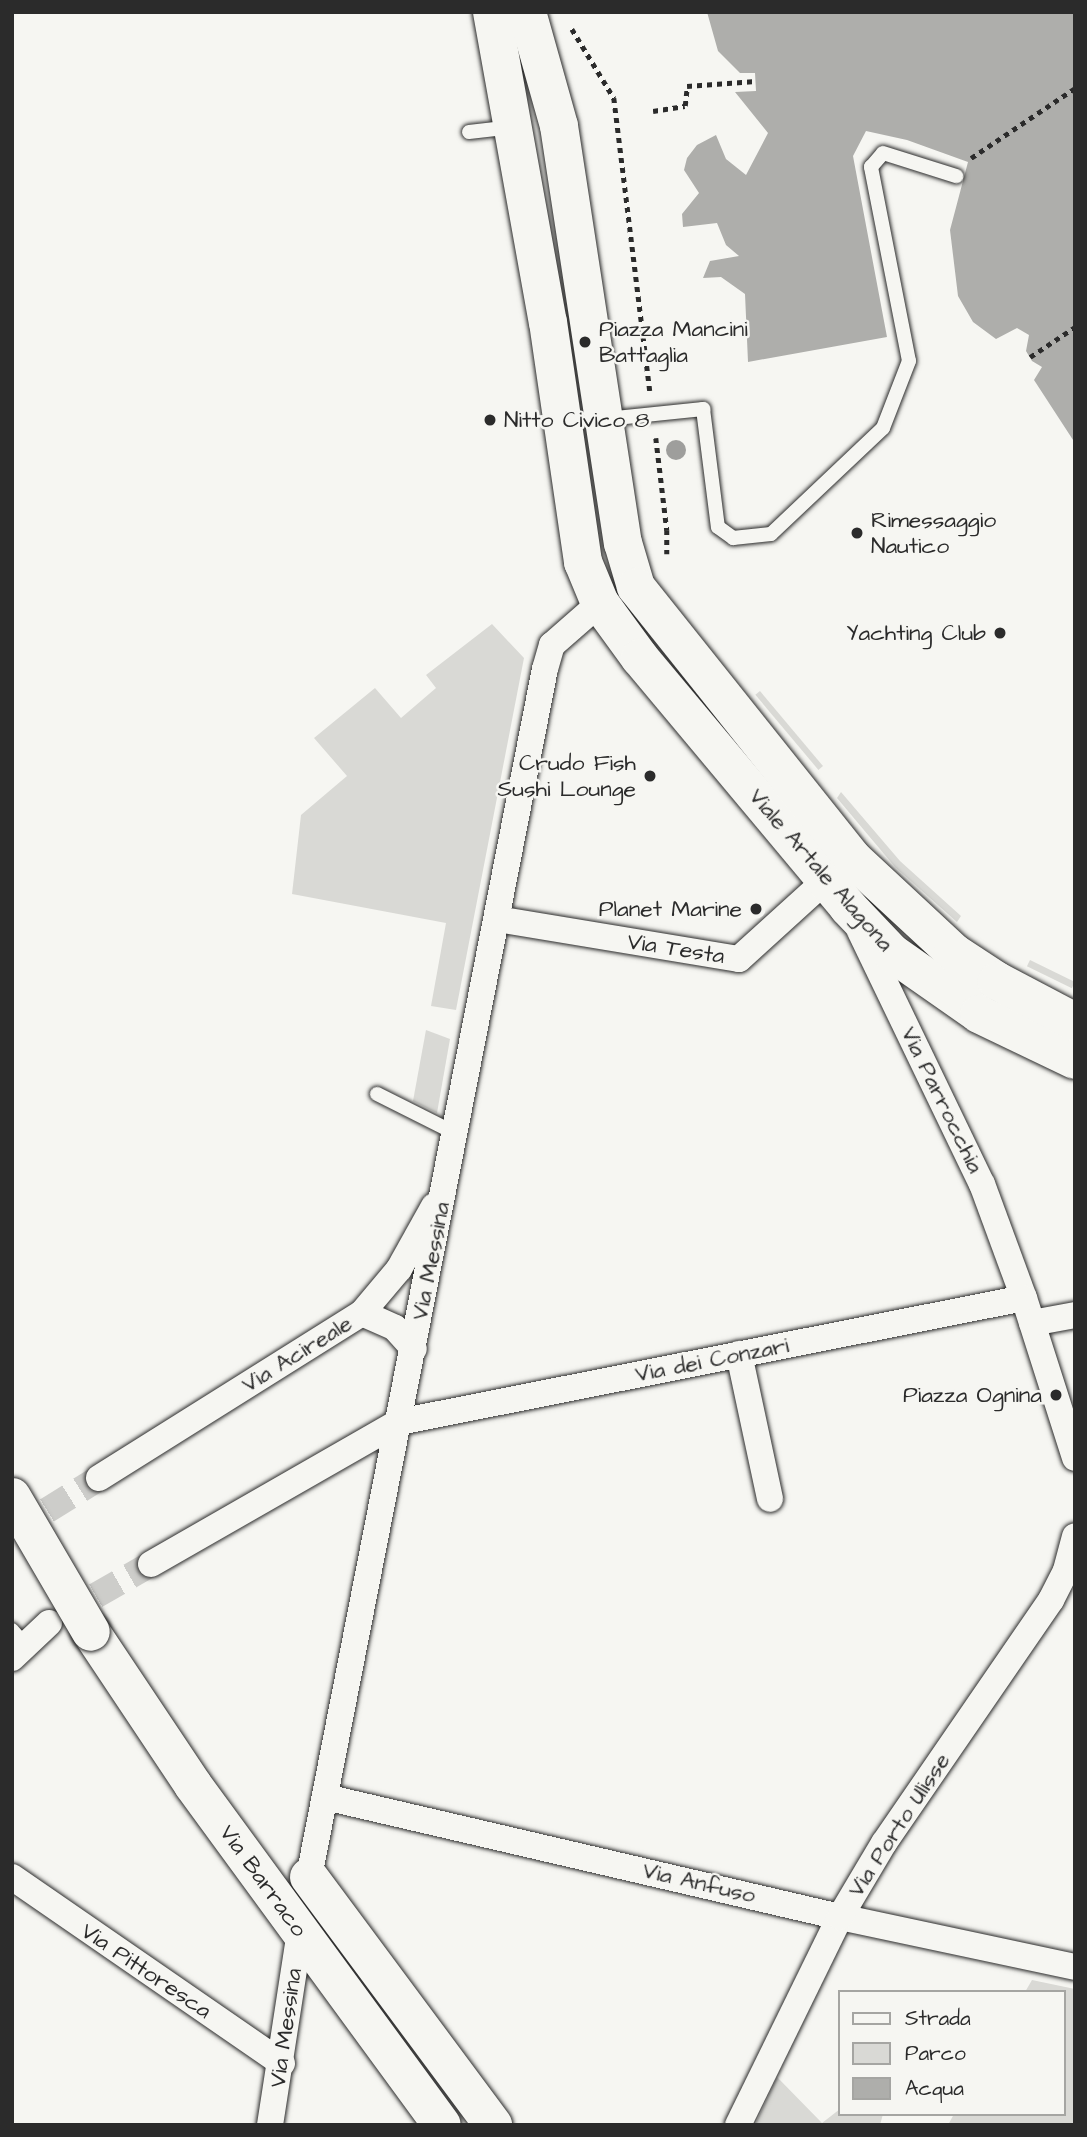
<!DOCTYPE html>
<style>
body{margin:0}
#map{position:relative;width:1087px;height:2137px;overflow:hidden;background:#f6f6f2;font-family:"Architects Daughter",sans-serif}
div>[style]{position:absolute}
.green>*{inset:0;background:#d9d9d5;transform-origin:0 0}
.water>*{inset:0;background:#aeaeab}
.street-tunnel>*{height:26px;margin-top:-13px;transform-origin:0;background:repeating-linear-gradient(90deg,#cdcdca 0 26px,transparent 0 39px)}
.path>*{height:4.5px;margin-top:-2.25px;transform-origin:0;background:repeating-linear-gradient(90deg,#2b2b2b 0 5px,transparent 0 10px)}
.roads{filter:drop-shadow(0 0 2px #2b2b2b) drop-shadow(0 0 2px #2b2b2b)}
.lane>*{height:14px;margin:-7px;padding:0 7px;transform-origin:7px;border-radius:7px;background:#f6f6f2}
.street>*{height:26px;margin:-13px;padding:0 13px;transform-origin:13px;border-radius:13px;background:#f6f6f2}
.secondary>*{height:38px;margin:-19px;padding:0 19px;transform-origin:19px;border-radius:19px;background:#f6f6f2}
.primary>*{height:38px;margin:-19px;padding:0 19px;transform-origin:19px;border-radius:19px;background:#f6f6f2}
.bridges{filter:drop-shadow(0 0 2px #2b2b2b) drop-shadow(0 0 2px #2b2b2b)}
.secondary-bridge>*{height:38px;margin:-19px;padding:0 19px;transform-origin:19px;border-radius:19px;background:#f6f6f2}
.trees>*{width:20px;height:20px;margin:-10px;border-radius:50%;background:#9e9e9c}
.dots>*{width:19px;height:19px;translate:-50% -50%;box-sizing:border-box;border:4px solid #f6f6f2;border-radius:50%}
span{translate:-50% -50%;white-space:nowrap;text-align:center;line-height:1.15;-webkit-text-stroke:5px #f6f6f2;paint-order:stroke}
.poi-label{font-size:23px;color:#2b2b2b}
.left{translate:0 -50%;text-align:left}
.right{translate:-100% -50%;text-align:right}
.street-label{font-size:23px;color:#2b2b2b}
.frame{position:absolute;inset:0;border:14px solid #2b2b2b;pointer-events:none}
.legend{position:absolute;left:838px;top:1990px;width:228px;height:126px;box-sizing:border-box;background:#f6f6f2;border:2px solid #a5a5a2;margin:0;padding:9px 12px;list-style:none;font-size:21px;color:#2b2b2b}
.legend li{display:flex;align-items:center;gap:14px;height:35px}
.legend b{width:35px;border:2px solid #a5a5a2}
</style>
<div id="map">
<div class="green">
<i style="clip-path:polygon(492px 624px,524px 658px,456px 1010px,431px 1006px,446px 923px,292px 894px,301px 815px,347px 776px,314px 738px,375px 688px,401px 718px,436px 688px,426px 675px)"></i>
<i style="left:760px;top:691px;width:98px;height:6px;rotate:50deg"></i>
<i style="clip-path:polygon(841px 792px,900px 861px,961px 916px,957px 922px,895px 867px,837px 798px)"></i>
<i style="left:1030px;top:960px;width:50px;height:7px;rotate:26deg"></i>
<i style="clip-path:polygon(426px 1030px,450px 1039px,437px 1113px,413px 1101px)"></i>
<i style="clip-path:polygon(1032px 1980px,1075px 1989px,1075px 2125px,948px 2125px,954px 2114px,1064px 2114px,1064px 1992px,1025px 1992px)"></i>
<i style="clip-path:polygon(777px 2077px,822px 2123px,840px 2109px,840px 2114px,883px 2114px,880px 2125px,755px 2125px)"></i>
</div>
<div class="water">
<i style="clip-path:polygon(707px 12px,1075px 12px,1075px 443px,1034px 380px,1042px 367px,1032px 361px,1026px 351px,1029px 335px,1017px 328px,996px 339px,973px 322px,958px 296px,950px 230px,968px 162px,907px 140px,866px 131px,853px 156px,887px 337px,748px 362px,745px 294px,721px 277px,703px 278px,710px 261px,739px 256px,726px 245px,717px 223px,683px 227px,682px 214px,699px 193px,684px 170px,687px 158px,697px 145px,716px 135px,726px 159px,746px 175px,768px 133px,735px 92px,756px 91px,755px 73px,740px 73px,718px 51px)"></i>
</div>
<div class="street-tunnel">
<i style="left:14px;top:1531px;width:100px;rotate:-31.9deg"></i>
<i style="left:62px;top:1615px;width:103px;rotate:-29.8deg"></i>
</div>
<div class="path">
<i style="left:572px;top:29px;width:81px;rotate:58.7deg"></i>
<i style="left:614px;top:98px;width:295px;rotate:83deg"></i>
<i style="left:653px;top:111px;width:32px;rotate:-9deg"></i>
<i style="left:685px;top:106px;width:20px;rotate:-84deg"></i>
<i style="left:687px;top:86px;width:69px;rotate:-4.1deg"></i>
<i style="left:971px;top:158px;width:125px;rotate:-33.9deg"></i>
<i style="left:1030px;top:357px;width:54px;rotate:-33.7deg"></i>
<i style="left:656px;top:438px;width:93px;rotate:83.2deg"></i>
<i style="left:667px;top:530px;width:24px;rotate:90deg"></i>
</div>
<div class="roads">
<div class="lane">
<i style="left:469px;top:132px;width:44px;rotate:-6.5deg"></i>
<i style="left:606px;top:419px;width:98px;rotate:-5.9deg"></i>
<i style="left:703px;top:409px;width:119px;rotate:82.8deg"></i>
<i style="left:718px;top:527px;width:19px;rotate:36deg"></i>
<i style="left:733px;top:538px;width:38px;rotate:-6deg"></i>
<i style="left:771px;top:534px;width:154px;rotate:-43.4deg"></i>
<i style="left:883px;top:428px;width:72px;rotate:-68.8deg"></i>
<i style="left:909px;top:361px;width:198px;rotate:-101.1deg"></i>
<i style="left:871px;top:167px;width:18px;rotate:-49deg"></i>
<i style="left:883px;top:153px;width:77px;rotate:17.5deg"></i>
<i style="left:377px;top:1094px;width:89px;rotate:26.6deg"></i>
<i style="left:12px;top:1630px;width:18px;rotate:49deg"></i>
</div>
<div class="street">
<i style="left:497px;top:919px;width:245px;rotate:9.4deg"></i>
<i style="left:739px;top:959px;width:118px;rotate:-42.2deg"></i>
<i style="left:860px;top:931px;width:281px;rotate:64.3deg"></i>
<i style="left:982px;top:1184px;width:121px;rotate:69.8deg"></i>
<i style="left:1024px;top:1298px;width:168px;rotate:72.3deg"></i>
<i style="left:362px;top:1313px;width:36px;rotate:24deg"></i>
<i style="left:395px;top:1328px;width:28px;rotate:48deg"></i>
<i style="left:1032px;top:1323px;width:44px;rotate:-10.5deg"></i>
<i style="left:739px;top:1354px;width:148px;rotate:77.9deg"></i>
<i style="left:99px;top:1478px;width:310px;rotate:-32.1deg"></i>
<i style="left:362px;top:1313px;width:57px;rotate:-49.9deg"></i>
<i style="left:399px;top:1269px;width:72px;rotate:-60.9deg"></i>
<i style="left:151px;top:1564px;width:286px;rotate:-29.8deg"></i>
<i style="left:399px;top:1422px;width:637px;rotate:-11.22deg"></i>
<i style="left:12px;top:1658px;width:51px;rotate:-43.4deg"></i>
<i style="left:325px;top:1797px;width:529px;rotate:13.12deg"></i>
<i style="left:840px;top:1917px;width:240px;rotate:12deg"></i>
<i style="left:12px;top:1877px;width:328px;rotate:34.6deg"></i>
<i style="left:309px;top:1877px;width:1231px;rotate:-78.95deg"></i>
<i style="left:545px;top:669px;width:25px;rotate:-74deg"></i>
<i style="left:552px;top:645px;width:64px;rotate:-41.2deg"></i>
<i style="left:270px;top:2125px;width:196px;rotate:-81.2deg"></i>
<i style="left:738px;top:2125px;width:232px;rotate:-63.9deg"></i>
<i style="left:840px;top:1917px;width:86px;rotate:-59.3deg"></i>
<i style="left:884px;top:1843px;width:295px;rotate:-55.5deg"></i>
<i style="left:1051px;top:1600px;width:34px;rotate:-63deg"></i>
<i style="left:1066px;top:1570px;width:35px;rotate:-75deg"></i>
</div>
<div class="secondary">
<i style="left:91px;top:1632px;width:184px;rotate:56.3deg"></i>
<i style="left:193px;top:1785px;width:421px;rotate:53.8deg"></i>
<i style="left:309px;top:1877px;width:309px;rotate:53.4deg"></i>
</div>
<div class="primary">
<i style="left:492px;top:12px;width:315px;rotate:79.8deg"></i>
<i style="left:548px;top:322px;width:243px;rotate:81.7deg"></i>
<i style="left:583px;top:562px;width:44px;rotate:67.5deg"></i>
<i style="left:600px;top:603px;width:68px;rotate:54deg"></i>
<i style="left:640px;top:658px;width:324px;rotate:50.1deg"></i>
<i style="left:848px;top:907px;width:64px;rotate:46.3deg"></i>
<i style="left:892px;top:953px;width:106px;rotate:35deg"></i>
<i style="left:979px;top:1014px;width:106px;rotate:25.6deg"></i>
<i style="left:527px;top:12px;width:118px;rotate:74.3deg"></i>
<i style="left:559px;top:126px;width:422px;rotate:81.3deg"></i>
<i style="left:623px;top:543px;width:46px;rotate:73.5deg"></i>
<i style="left:636px;top:587px;width:347px;rotate:51.4deg"></i>
<i style="left:852px;top:858px;width:138px;rotate:42.9deg"></i>
<i style="left:953px;top:952px;width:53px;rotate:33.4deg"></i>
<i style="left:997px;top:981px;width:88px;rotate:27.7deg"></i>
</div>
</div>
<div class="bridges">
<div class="secondary-bridge">
<i style="left:12px;top:1497px;width:156px;rotate:59.7deg"></i>
</div>
</div>
<div class="trees">
<i style="left:676px;top:450px"></i>
</div>
<div class="dots">
<i style="left:585px;top:342px;background:#2b2b2b"></i>
<i style="left:490px;top:420px;background:#2b2b2b"></i>
<i style="left:857px;top:533px;background:#2b2b2b"></i>
<i style="left:1000px;top:633px;background:#2b2b2b"></i>
<i style="left:650px;top:776px;background:#2b2b2b"></i>
<i style="left:756px;top:909px;background:#2b2b2b"></i>
<i style="left:1056px;top:1395px;background:#2b2b2b"></i>
</div>
<div class="poi-label">
<span class="left" style="left:599px;top:342px">Piazza Mancini<br>Battaglia</span>
<span class="left" style="left:504px;top:420px">Nitto Civico 8</span>
<span class="left" style="left:871px;top:533px">Rimessaggio<br>Nautico</span>
<span class="right" style="left:986px;top:633px">Yachting Club</span>
<span class="right" style="left:636px;top:776px">Crudo Fish<br>Sushi Lounge</span>
<span class="right" style="left:742px;top:909px">Planet Marine</span>
<span class="right" style="left:1042px;top:1395px">Piazza Ognina</span>
</div>
<div class="street-label">
<span style="left:821px;top:870px;rotate:49deg">Viale Artale Alagona</span>
<span style="left:676px;top:949px;rotate:9deg">Via Testa</span>
<span style="left:942px;top:1100px;rotate:64deg">Via Parrocchia</span>
<span style="left:431px;top:1261px;rotate:-79deg">Via Messina</span>
<span style="left:297px;top:1354px;rotate:-32deg">Via Acireale</span>
<span style="left:712px;top:1360px;rotate:-11deg">Via dei Conzari</span>
<span style="left:899px;top:1825px;rotate:-57deg">Via Porto Ulisse</span>
<span style="left:263px;top:1881px;rotate:54deg">Via Barraco</span>
<span style="left:699px;top:1883px;rotate:13deg">Via Anfuso</span>
<span style="left:146px;top:1971px;rotate:34deg">Via Pittoresca</span>
<span style="left:286px;top:2028px;rotate:-82deg">Via Messina</span>
</div>
<div class="frame"></div>
<ul class="legend">
<li><b style="height:9px;background:#f6f6f2"></b>Strada</li>
<li><b style="height:19px;background:#d9d9d5"></b>Parco</li>
<li><b style="height:19px;background:#aeaeab"></b>Acqua</li>
</ul>
</div>
